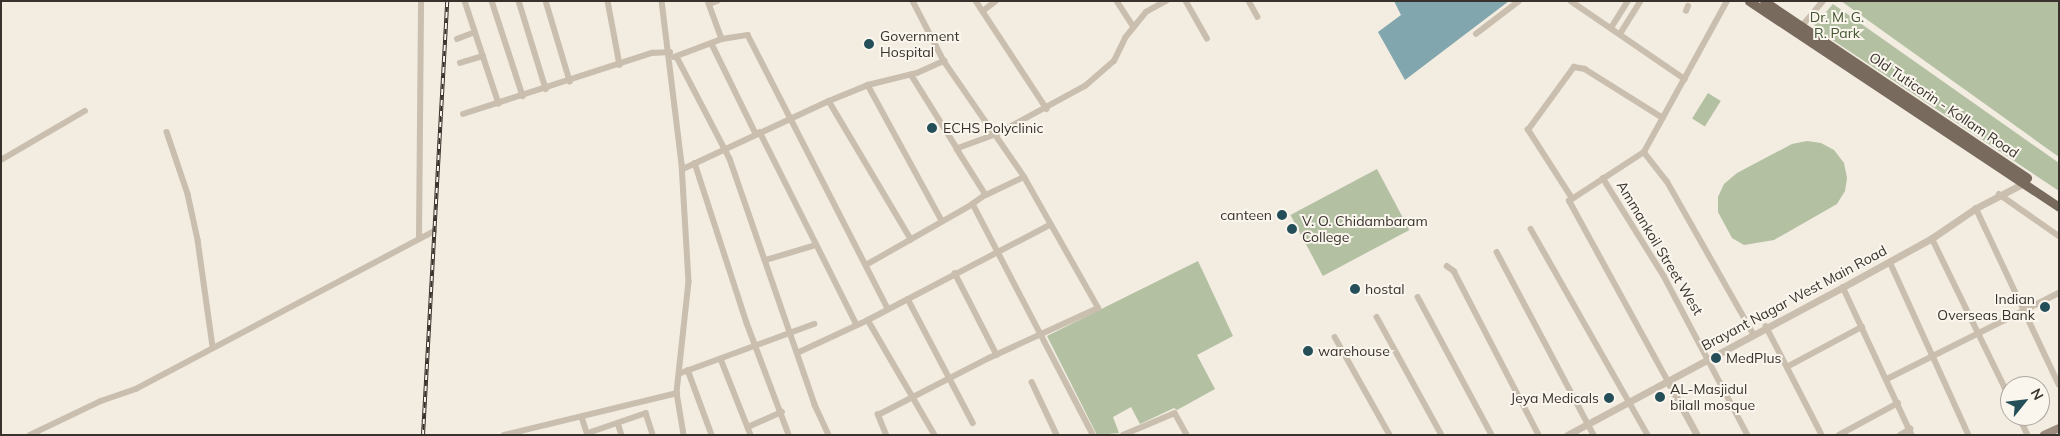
<!DOCTYPE html>
<style>
body{margin:0}
#map{position:relative;width:2060px;height:436px;overflow:hidden;background:#f2ece1;font-family:Mulish,sans-serif}
div>[style]{position:absolute}
.green>*{inset:0;background:#b3c0a2;transform-origin:0 0}
.water>*{inset:0;background:#82a6ad}
.minor>*{height:5.5px;margin:-2.75px;padding:0 2.75px;transform-origin:2.75px;border-radius:2.75px;background:#cabeae}
.tertiary>*{height:7px;margin:-3.5px;padding:0 3.5px;transform-origin:3.5px;border-radius:3.5px;background:#cabeae}
.secondary>*{height:8px;margin:-4px;padding:0 4px;transform-origin:4px;border-radius:4px;background:#9d8e7f}
.primary>*{height:9px;margin:-4.5px;padding:0 4.5px;transform-origin:4.5px;border-radius:4.5px;background:#796a5e}
.rail>*{height:4px;margin-top:-2px;transform-origin:0;background:repeating-linear-gradient(90deg,#faf6ee 0 5.5px,#39312c 0 11px);box-sizing:border-box;border-block:1px solid #39312c}
.dots>*{width:14px;height:14px;translate:-50% -50%;box-sizing:border-box;border:2px solid #faf6ee;border-radius:50%}
span{translate:-50% -50%;white-space:nowrap;text-align:center;line-height:1.15;-webkit-text-stroke:4px #faf6ee;paint-order:stroke}
.park-label{font-size:14px;color:#445531}
.poi-label{font-size:14px;color:#39312c}
.left{translate:0 -50%;text-align:left}
.right{translate:-100% -50%;text-align:right}
.street-label{font-size:14px;color:#39312c}
.frame{position:absolute;inset:0;border:2px solid #39312c;pointer-events:none}
.north{position:absolute;left:2000px;top:376px;width:50px;height:50px;box-sizing:border-box;background:#faf6ee;border:1px solid #ada7a0;border-radius:50%;rotate:61deg;font-size:14px;font-weight:700;line-height:20px;text-align:center;color:#39312c}
.north::after{content:'';display:block;margin:auto;width:18px;height:22px;background:#244e58;clip-path:polygon(50% 0,100% 100%,50% 72%,0 100%)}
</style>
<div id="map">
<div class="green">
<i style="clip-path:polygon(1841px 1px,2059px 1px,2059px 157px)"></i>
<i style="clip-path:polygon(1833px 4px,2059px 163px,2059px 191px,1813px 27px)"></i>
<i style="left:1708px;top:93px;width:15px;height:30px;rotate:32deg"></i>
<i style="clip-path:polygon(1807px 141px,1821px 143px,1834px 150px,1844px 163px,1847px 178px,1845px 191px,1837px 204px,1774px 240px,1744px 245px,1732px 238px,1718px 212px,1718px 197px,1724px 184px,1737px 173px,1792px 144px)"></i>
<i style="left:1377px;top:169px;width:69px;height:98px;rotate:62deg"></i>
<i style="clip-path:polygon(1198px 261px,1233px 336px,1197px 355px,1215px 389px,1177px 410px,1174px 408px,1140px 424px,1131px 407px,1113px 417px,1119px 433px,1097px 435px,1047px 336px)"></i>
</div>
<div class="water">
<i style="clip-path:polygon(1394px 1px,1509px 1px,1405px 80px,1378px 32px,1401px 15px)"></i>
</div>
<div class="minor">
<i style="left:465px;top:1px;width:108px;rotate:71.7deg"></i>
<i style="left:492px;top:1px;width:100px;rotate:71.9deg"></i>
<i style="left:519px;top:1px;width:92px;rotate:72.9deg"></i>
<i style="left:546px;top:1px;width:84px;rotate:73.3deg"></i>
<i style="left:608px;top:1px;width:65px;rotate:79.4deg"></i>
<i style="left:662px;top:1px;width:164px;rotate:83deg"></i>
<i style="left:682px;top:164px;width:118px;rotate:86.6deg"></i>
<i style="left:689px;top:282px;width:112px;rotate:96.2deg"></i>
<i style="left:677px;top:393px;width:43px;rotate:80.5deg"></i>
<i style="left:708px;top:1px;width:40px;rotate:69.8deg"></i>
<i style="left:913px;top:1px;width:68px;rotate:62.7deg"></i>
<i style="left:944px;top:61px;width:90px;rotate:55.4deg"></i>
<i style="left:995px;top:135px;width:102px;rotate:-28.6deg"></i>
<i style="left:1085px;top:86px;width:38px;rotate:-41deg"></i>
<i style="left:1114px;top:61px;width:25px;rotate:-64deg"></i>
<i style="left:1125px;top:38px;width:33px;rotate:-51deg"></i>
<i style="left:1146px;top:12px;width:23px;rotate:-29deg"></i>
<i style="left:976px;top:1px;width:129px;rotate:56.7deg"></i>
<i style="left:1117px;top:1px;width:31px;rotate:57deg"></i>
<i style="left:1186px;top:1px;width:43px;rotate:60.4deg"></i>
<i style="left:1249px;top:1px;width:18px;rotate:61deg"></i>
<i style="left:1571px;top:1px;width:138px;rotate:34.4deg"></i>
<i style="left:709px;top:4px;width:9px;rotate:-21deg"></i>
<i style="left:983px;top:11px;width:16px;rotate:-38deg"></i>
<i style="left:1686px;top:11px;width:5px;rotate:-68deg"></i>
<i style="left:1802px;top:26px;width:33px;rotate:-50deg"></i>
<i style="left:1611px;top:28px;width:32px;rotate:-58deg"></i>
<i style="left:1476px;top:34px;width:54px;rotate:-37.5deg"></i>
<i style="left:1620px;top:34px;width:39px;rotate:-58deg"></i>
<i style="left:457px;top:39px;width:19px;rotate:-21deg"></i>
<i style="left:712px;top:44px;width:100px;rotate:63.9deg"></i>
<i style="left:674px;top:57px;width:51px;rotate:-20.6deg"></i>
<i style="left:722px;top:39px;width:26px;rotate:-9deg"></i>
<i style="left:748px;top:35px;width:308px;rotate:62.9deg"></i>
<i style="left:677px;top:57px;width:115px;rotate:62.5deg"></i>
<i style="left:730px;top:159px;width:260px;rotate:70.9deg"></i>
<i style="left:815px;top:405px;width:33px;rotate:65deg"></i>
<i style="left:460px;top:63px;width:24px;rotate:-17deg"></i>
<i style="left:868px;top:85px;width:155px;rotate:61.4deg"></i>
<i style="left:829px;top:101px;width:161px;rotate:59.3deg"></i>
<i style="left:463px;top:114px;width:199px;rotate:-17.9deg"></i>
<i style="left:652px;top:53px;width:18px;rotate:-3deg"></i>
<i style="left:167px;top:132px;width:65px;rotate:71.3deg"></i>
<i style="left:188px;top:194px;width:47px;rotate:77.7deg"></i>
<i style="left:198px;top:240px;width:108px;rotate:82deg"></i>
<i style="left:760px;top:132px;width:216px;rotate:63.3deg"></i>
<i style="left:957px;top:149px;width:54px;rotate:57.8deg"></i>
<i style="left:986px;top:195px;width:16px;rotate:145deg"></i>
<i style="left:973px;top:204px;width:260px;rotate:62.5deg"></i>
<i style="left:1644px;top:152px;width:37px;rotate:52deg"></i>
<i style="left:1667px;top:181px;width:175px;rotate:60.5deg"></i>
<i style="left:1px;top:160px;width:97px;rotate:-30.3deg"></i>
<i style="left:695px;top:163px;width:168px;rotate:72deg"></i>
<i style="left:747px;top:323px;width:120px;rotate:69.4deg"></i>
<i style="left:683px;top:169px;width:161px;rotate:-25deg"></i>
<i style="left:829px;top:101px;width:42px;rotate:-22.3deg"></i>
<i style="left:868px;top:85px;width:50px;rotate:-13.8deg"></i>
<i style="left:917px;top:73px;width:30px;rotate:-24deg"></i>
<i style="left:1603px;top:178px;width:115px;rotate:58.1deg"></i>
<i style="left:1664px;top:276px;width:180px;rotate:62.2deg"></i>
<i style="left:1999px;top:194px;width:73px;rotate:35deg"></i>
<i style="left:986px;top:195px;width:42px;rotate:-25.3deg"></i>
<i style="left:1571px;top:197px;width:80px;rotate:-122.7deg"></i>
<i style="left:1528px;top:130px;width:78px;rotate:-53.9deg"></i>
<i style="left:1574px;top:67px;width:11px;rotate:10deg"></i>
<i style="left:1585px;top:69px;width:92px;rotate:32.1deg"></i>
<i style="left:1976px;top:208px;width:195px;rotate:64.8deg"></i>
<i style="left:1531px;top:229px;width:237px;rotate:60.4deg"></i>
<i style="left:419px;top:238px;width:237px;rotate:-89.5deg"></i>
<i style="left:1932px;top:238px;width:178px;rotate:64deg"></i>
<i style="left:1497px;top:252px;width:207px;rotate:62.1deg"></i>
<i style="left:766px;top:260px;width:52px;rotate:-16.7deg"></i>
<i style="left:1890px;top:262px;width:190px;rotate:65.5deg"></i>
<i style="left:866px;top:265px;width:123px;rotate:-29.7deg"></i>
<i style="left:1447px;top:266px;width:9px;rotate:36deg"></i>
<i style="left:1454px;top:271px;width:185px;rotate:62.6deg"></i>
<i style="left:955px;top:273px;width:92px;rotate:62.9deg"></i>
<i style="left:1843px;top:287px;width:163px;rotate:65deg"></i>
<i style="left:1418px;top:297px;width:157px;rotate:61.8deg"></i>
<i style="left:908px;top:299px;width:140px;rotate:62.3deg"></i>
<i style="left:1377px;top:317px;width:135px;rotate:61.2deg"></i>
<i style="left:868px;top:320px;width:205px;rotate:-27.6deg"></i>
<i style="left:1766px;top:326px;width:123px;rotate:62.8deg"></i>
<i style="left:1335px;top:337px;width:112px;rotate:60.7deg"></i>
<i style="left:797px;top:353px;width:78px;rotate:-24.9deg"></i>
<i style="left:868px;top:320px;width:133px;rotate:59.8deg"></i>
<i style="left:721px;top:359px;width:82px;rotate:68.5deg"></i>
<i style="left:1787px;top:367px;width:85px;rotate:-28.1deg"></i>
<i style="left:688px;top:370px;width:69px;rotate:69.7deg"></i>
<i style="left:681px;top:373px;width:142px;rotate:-20.2deg"></i>
<i style="left:1887px;top:379px;width:192px;rotate:-26.6deg"></i>
<i style="left:1667px;top:380px;width:204px;rotate:-118.7deg"></i>
<i style="left:1569px;top:201px;width:90px;rotate:-33.2deg"></i>
<i style="left:1644px;top:152px;width:172px;rotate:-61.2deg"></i>
<i style="left:1032px;top:382px;width:59px;rotate:64.7deg"></i>
<i style="left:2019px;top:416px;width:21px;rotate:65deg"></i>
<i style="left:582px;top:417px;width:19px;rotate:72deg"></i>
<i style="left:618px;top:423px;width:13px;rotate:72deg"></i>
<i style="left:748px;top:427px;width:37px;rotate:-24deg"></i>
<i style="left:588px;top:433px;width:61px;rotate:-19deg"></i>
<i style="left:646px;top:413px;width:23px;rotate:72deg"></i>
<i style="left:30px;top:435px;width:79px;rotate:-25.6deg"></i>
<i style="left:101px;top:401px;width:37px;rotate:-19deg"></i>
<i style="left:136px;top:389px;width:337px;rotate:-27.9deg"></i>
<i style="left:504px;top:435px;width:178px;rotate:-13.6deg"></i>
<i style="left:886px;top:435px;width:22px;rotate:-112deg"></i>
<i style="left:878px;top:415px;width:125px;rotate:-27.2deg"></i>
<i style="left:989px;top:358px;width:120px;rotate:-24.6deg"></i>
<i style="left:1098px;top:308px;width:150px;rotate:-119.5deg"></i>
<i style="left:1024px;top:177px;width:51px;rotate:-124.6deg"></i>
<i style="left:995px;top:135px;width:40px;rotate:159.8deg"></i>
<i style="left:957px;top:149px;width:87px;rotate:-121.9deg"></i>
<i style="left:1123px;top:435px;width:56px;rotate:-22.9deg"></i>
<i style="left:1175px;top:413px;width:25px;rotate:61deg"></i>
<i style="left:1839px;top:435px;width:67px;rotate:-28.5deg"></i>
<i style="left:1900px;top:435px;width:12px;rotate:-31deg"></i>
</div>
<div class="tertiary">
<i style="left:1667px;top:380px;width:63px;rotate:61.4deg"></i>
<i style="left:1567px;top:435px;width:313px;rotate:-28.2deg"></i>
<i style="left:1843px;top:287px;width:102px;rotate:-28.8deg"></i>
<i style="left:1932px;top:238px;width:53px;rotate:-34.3deg"></i>
<i style="left:1976px;top:208px;width:56px;rotate:-27.5deg"></i>
</div>
<div class="secondary">
<i style="left:2044px;top:435px;width:17px;rotate:-25deg"></i>
</div>
<div class="primary">
<i style="left:1749px;top:1px;width:372px;rotate:33.6deg"></i>
<i style="left:1764px;top:1px;width:317px;rotate:33.9deg"></i>
</div>
<div class="rail">
<i style="left:423px;top:435px;width:435px;rotate:-86.8deg"></i>
</div>
<div class="dots">
<i style="left:869px;top:44px;background:#244e58"></i>
<i style="left:932px;top:128px;background:#244e58"></i>
<i style="left:1282px;top:215px;background:#244e58"></i>
<i style="left:1292px;top:229px;background:#244e58"></i>
<i style="left:1355px;top:289px;background:#244e58"></i>
<i style="left:2045px;top:307px;background:#244e58"></i>
<i style="left:1308px;top:351px;background:#244e58"></i>
<i style="left:1716px;top:358px;background:#244e58"></i>
<i style="left:1660px;top:397px;background:#244e58"></i>
<i style="left:1609px;top:398px;background:#244e58"></i>
</div>
<div class="park-label">
<span style="left:1837px;top:25px">Dr. M. G.<br>R. Park</span>
</div>
<div class="poi-label">
<span class="left" style="left:880px;top:44px">Government<br>Hospital</span>
<span class="left" style="left:943px;top:128px">ECHS Polyclinic</span>
<span class="right" style="left:1272px;top:215px">canteen</span>
<span class="left" style="left:1302px;top:229px">V. O. Chidambaram<br>College</span>
<span class="left" style="left:1365px;top:289px">hostal</span>
<span class="right" style="left:2035px;top:307px">Indian<br>Overseas Bank</span>
<span class="left" style="left:1318px;top:351px">warehouse</span>
<span class="left" style="left:1726px;top:358px">MedPlus</span>
<span class="left" style="left:1670px;top:397px">AL-Masjidul<br>bilall mosque</span>
<span class="right" style="left:1599px;top:398px">Jeya Medicals</span>
</div>
<div class="street-label">
<span style="left:1944px;top:105px;rotate:34deg">Old Tuticorin - Kollam Road</span>
<span style="left:1660px;top:248px;rotate:59deg">Ammankoil Street West</span>
<span style="left:1794px;top:298px;rotate:-28deg">Brayant Nagar West Main Road</span>
</div>
<div class="frame"></div>
<div class="north">N</div>
</div>
